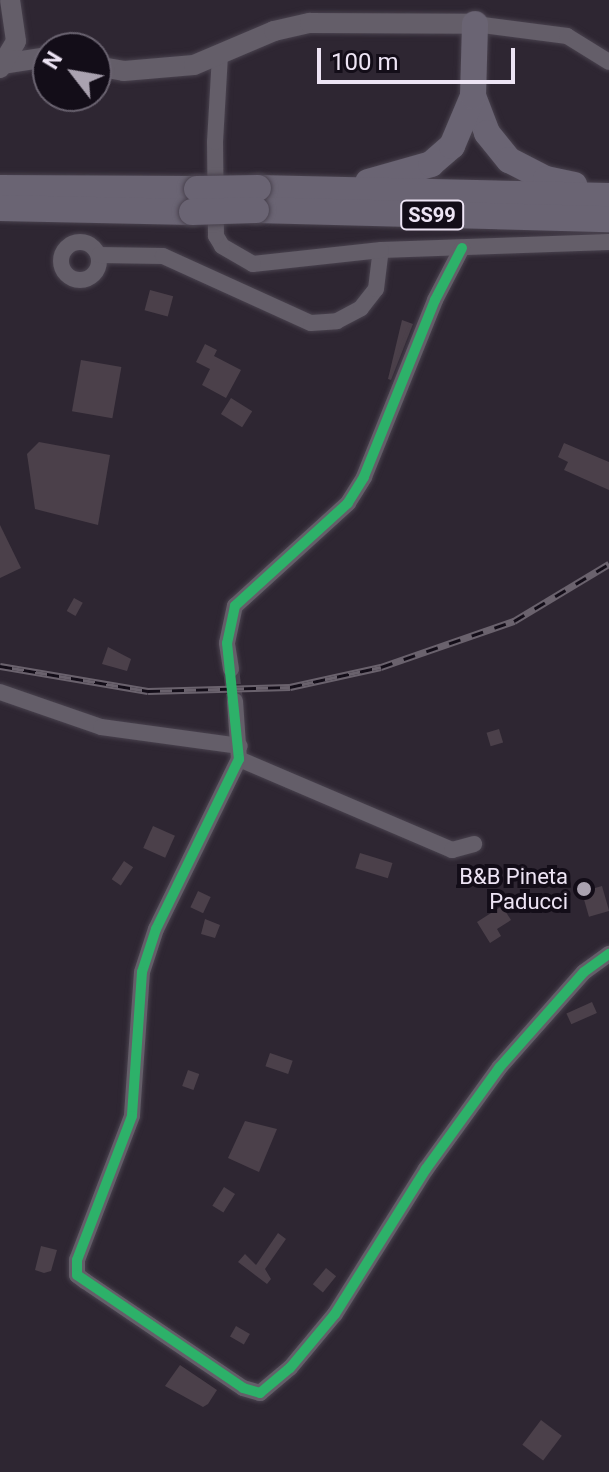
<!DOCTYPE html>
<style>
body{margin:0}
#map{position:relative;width:609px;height:1472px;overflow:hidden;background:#2e2632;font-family:Roboto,sans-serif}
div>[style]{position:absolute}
.building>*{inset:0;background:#4b404a;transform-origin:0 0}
.minor-tunnel>*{height:16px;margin-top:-8px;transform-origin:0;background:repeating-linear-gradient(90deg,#4b424f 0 16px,transparent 0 24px)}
.roads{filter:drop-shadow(0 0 2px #49424e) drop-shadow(0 0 2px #49424e)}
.minor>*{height:16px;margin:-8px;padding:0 8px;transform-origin:8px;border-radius:8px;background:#645e69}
.minor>.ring{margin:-8px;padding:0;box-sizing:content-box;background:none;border:16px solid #645e69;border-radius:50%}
.tertiary>*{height:20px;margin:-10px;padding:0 10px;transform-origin:10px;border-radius:10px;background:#645e69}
.trunk>*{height:26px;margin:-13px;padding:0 13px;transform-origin:13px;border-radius:13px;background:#6a6473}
.rail>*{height:7px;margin-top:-3.5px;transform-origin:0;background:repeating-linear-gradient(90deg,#130d18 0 12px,#6a626d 0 24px);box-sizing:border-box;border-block:2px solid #6a626d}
.bridges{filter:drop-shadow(0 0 2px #49424e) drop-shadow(0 0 2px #49424e)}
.trunk-bridge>*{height:26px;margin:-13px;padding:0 13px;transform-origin:13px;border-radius:13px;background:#6a6473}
.cycleway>*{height:10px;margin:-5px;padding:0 5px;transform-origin:5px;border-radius:5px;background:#2db169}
.dots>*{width:22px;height:22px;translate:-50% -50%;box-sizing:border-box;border:4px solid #130d18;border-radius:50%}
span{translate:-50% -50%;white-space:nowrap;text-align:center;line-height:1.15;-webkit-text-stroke:8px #130d18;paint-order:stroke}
.shield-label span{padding:2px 6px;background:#130d18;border:2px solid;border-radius:6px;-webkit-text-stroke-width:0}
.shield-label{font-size:20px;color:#ede4f4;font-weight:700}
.poi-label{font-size:22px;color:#ede4f4}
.right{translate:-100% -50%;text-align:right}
.north{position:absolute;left:32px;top:32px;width:80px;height:80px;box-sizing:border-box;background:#130d18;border:2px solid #6a6370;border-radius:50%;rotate:301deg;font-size:22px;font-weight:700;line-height:32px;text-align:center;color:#ede4f4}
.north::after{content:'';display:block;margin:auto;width:28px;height:36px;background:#aaa2b0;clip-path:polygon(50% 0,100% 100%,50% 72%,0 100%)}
.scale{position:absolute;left:317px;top:48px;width:198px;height:36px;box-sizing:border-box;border:4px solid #ede4f4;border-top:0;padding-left:10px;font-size:24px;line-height:28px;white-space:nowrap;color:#ede4f4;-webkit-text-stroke:6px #130d18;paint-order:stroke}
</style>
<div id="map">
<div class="building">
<i style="left:150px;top:290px;width:24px;height:21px;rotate:15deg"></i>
<i style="clip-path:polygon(402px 320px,413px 324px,391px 380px,388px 379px)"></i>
<i style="clip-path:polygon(205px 344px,217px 350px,214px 356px,241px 370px,226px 398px,202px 385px,210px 369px,196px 362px)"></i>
<i style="left:81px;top:360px;width:41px;height:52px;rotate:10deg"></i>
<i style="left:231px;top:398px;width:25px;height:19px;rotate:32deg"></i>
<i style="clip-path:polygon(39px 442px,110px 455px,98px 525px,35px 509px,27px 454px)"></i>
<i style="clip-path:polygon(564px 443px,609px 462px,609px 490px,564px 470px,568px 462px,558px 457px)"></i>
<i style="clip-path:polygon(0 525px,21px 568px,0 578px)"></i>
<i style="left:74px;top:598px;width:10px;height:15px;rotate:29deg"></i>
<i style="clip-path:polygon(108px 647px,131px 659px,127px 671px,102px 664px)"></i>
<i style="left:499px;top:729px;width:14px;height:13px;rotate:73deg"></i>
<i style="left:153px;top:826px;width:24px;height:24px;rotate:24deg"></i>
<i style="left:360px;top:853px;width:34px;height:16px;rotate:17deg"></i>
<i style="left:124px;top:861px;width:11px;height:22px;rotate:34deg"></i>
<i style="left:602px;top:886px;width:26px;height:21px;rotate:74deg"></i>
<i style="left:198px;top:891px;width:14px;height:18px;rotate:25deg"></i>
<i style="clip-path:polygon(502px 906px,511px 920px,497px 929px,501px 936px,490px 943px,477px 922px)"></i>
<i style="clip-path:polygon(205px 919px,220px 925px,215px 938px,201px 934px)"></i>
<i style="left:592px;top:1002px;width:12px;height:28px;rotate:66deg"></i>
<i style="left:270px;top:1053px;width:24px;height:14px;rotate:19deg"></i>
<i style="left:188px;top:1070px;width:12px;height:17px;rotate:20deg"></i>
<i style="clip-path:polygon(245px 1121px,277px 1129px,259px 1172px,228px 1158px)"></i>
<i style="left:224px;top:1187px;width:13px;height:22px;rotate:32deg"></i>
<i style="clip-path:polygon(278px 1233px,286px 1239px,265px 1269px,271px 1279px,267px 1284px,238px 1262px,245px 1254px,256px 1265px)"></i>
<i style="clip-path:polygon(41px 1246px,57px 1250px,51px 1271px,44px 1273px,35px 1270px)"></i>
<i style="left:326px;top:1268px;width:13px;height:21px;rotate:39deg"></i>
<i style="left:236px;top:1326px;width:16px;height:12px;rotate:30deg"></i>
<i style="clip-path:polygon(180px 1365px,217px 1390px,208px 1404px,203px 1407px,165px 1386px)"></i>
<i style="left:541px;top:1420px;width:26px;height:31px;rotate:37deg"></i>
</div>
<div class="minor-tunnel">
<i style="left:231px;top:669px;width:32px;rotate:83deg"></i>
</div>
<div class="roads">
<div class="minor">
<i style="left:475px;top:24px;width:93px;rotate:7.4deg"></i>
<i style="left:567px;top:36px;width:49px;rotate:31.8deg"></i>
<i class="ring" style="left:61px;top:242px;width:22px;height:22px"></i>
<i style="left:381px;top:250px;width:228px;rotate:-2deg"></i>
<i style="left:99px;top:255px;width:64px;rotate:0.9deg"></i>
<i style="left:163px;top:256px;width:162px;rotate:24.4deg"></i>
<i style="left:311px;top:323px;width:26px;rotate:-4deg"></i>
<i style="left:337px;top:321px;width:27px;rotate:-28deg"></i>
<i style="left:361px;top:308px;width:24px;rotate:-52deg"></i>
<i style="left:376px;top:289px;width:39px;rotate:-83deg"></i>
<i style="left:381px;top:250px;width:129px;rotate:173.8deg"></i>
<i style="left:253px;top:264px;width:36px;rotate:-150deg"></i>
<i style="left:222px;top:246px;width:12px;rotate:-121deg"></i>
<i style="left:216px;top:236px;width:94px;rotate:-90.6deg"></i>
<i style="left:215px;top:142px;width:86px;rotate:-86.7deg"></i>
<i style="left:231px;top:669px;width:26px;rotate:-99deg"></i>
<i style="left:227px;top:643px;width:38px;rotate:-78deg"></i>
<i style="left:235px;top:606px;width:153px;rotate:-42.3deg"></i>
<i style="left:348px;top:503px;width:31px;rotate:-58deg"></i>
<i style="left:364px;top:477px;width:191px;rotate:-68.1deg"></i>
<i style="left:435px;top:300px;width:59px;rotate:-62.6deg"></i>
<i style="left:0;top:692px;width:107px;rotate:19.1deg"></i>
<i style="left:101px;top:727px;width:140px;rotate:7.8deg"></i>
<i style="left:235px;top:701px;width:58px;rotate:86.1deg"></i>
<i style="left:239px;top:759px;width:189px;rotate:116deg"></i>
<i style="left:156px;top:929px;width:45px;rotate:108deg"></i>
<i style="left:142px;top:972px;width:144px;rotate:94deg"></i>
<i style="left:132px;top:1116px;width:154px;rotate:110.9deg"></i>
<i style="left:77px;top:1260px;width:15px;rotate:90deg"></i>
<i style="left:77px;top:1275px;width:10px;rotate:37deg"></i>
<i style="left:85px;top:1281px;width:191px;rotate:34.1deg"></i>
<i style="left:243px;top:1388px;width:18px;rotate:16deg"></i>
<i style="left:260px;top:1393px;width:39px;rotate:-40deg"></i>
<i style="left:290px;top:1368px;width:70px;rotate:-50.2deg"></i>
<i style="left:335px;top:1314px;width:171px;rotate:-57.9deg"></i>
<i style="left:426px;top:1169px;width:125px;rotate:-54.1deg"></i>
<i style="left:499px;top:1068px;width:128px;rotate:-48.5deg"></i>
<i style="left:584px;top:972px;width:31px;rotate:-36deg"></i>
<i style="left:239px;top:759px;width:232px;rotate:23.1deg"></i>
<i style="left:452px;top:850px;width:23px;rotate:-15deg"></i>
</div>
<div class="tertiary">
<i style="left:2px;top:64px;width:47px;rotate:-8.7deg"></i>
<i style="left:96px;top:66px;width:28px;rotate:10deg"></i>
<i style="left:124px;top:71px;width:70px;rotate:-4.9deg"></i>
<i style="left:194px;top:65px;width:87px;rotate:-23deg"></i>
<i style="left:274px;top:31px;width:37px;rotate:-13deg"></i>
<i style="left:310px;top:23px;width:165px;rotate:0.3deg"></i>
<i style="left:0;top:68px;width:31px;rotate:-59deg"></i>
<i style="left:16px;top:41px;width:41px;rotate:-98.3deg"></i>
</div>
<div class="trunk">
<i style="left:473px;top:96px;width:40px;rotate:69deg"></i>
<i style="left:487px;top:133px;width:35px;rotate:51deg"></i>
<i style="left:509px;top:160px;width:42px;rotate:27.2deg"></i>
<i style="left:546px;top:179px;width:29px;rotate:12deg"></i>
<i style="left:368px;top:182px;width:66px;rotate:-15.9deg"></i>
<i style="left:431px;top:164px;width:28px;rotate:-41deg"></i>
<i style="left:452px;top:146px;width:54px;rotate:-67.2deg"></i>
<i style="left:473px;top:96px;width:72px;rotate:-88.4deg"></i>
<i style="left:0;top:188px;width:197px;rotate:0.3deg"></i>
<i style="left:258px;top:188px;width:351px;rotate:1.3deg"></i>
<i style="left:0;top:208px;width:192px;rotate:1.2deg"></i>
<i style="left:256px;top:210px;width:353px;rotate:1.5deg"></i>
</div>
</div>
<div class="rail">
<i style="left:0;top:666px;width:150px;rotate:9.6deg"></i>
<i style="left:148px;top:691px;width:142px;rotate:-1.6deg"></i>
<i style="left:290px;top:687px;width:93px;rotate:-12.4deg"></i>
<i style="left:381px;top:667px;width:141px;rotate:-19.1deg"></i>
<i style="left:514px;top:621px;width:111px;rotate:-31deg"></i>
</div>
<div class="bridges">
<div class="trunk-bridge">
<i style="left:197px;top:189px;width:61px;rotate:-0.9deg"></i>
<i style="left:192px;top:212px;width:64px;rotate:-1.8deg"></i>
</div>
</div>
<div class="cycleway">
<i style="left:462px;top:248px;width:59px;rotate:117.4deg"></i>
<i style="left:435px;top:300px;width:191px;rotate:111.9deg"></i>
<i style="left:364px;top:477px;width:31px;rotate:122deg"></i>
<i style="left:348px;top:503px;width:153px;rotate:137.7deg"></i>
<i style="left:235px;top:606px;width:38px;rotate:102deg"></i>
<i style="left:227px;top:643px;width:117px;rotate:84.1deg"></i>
<i style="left:239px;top:759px;width:189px;rotate:116deg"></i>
<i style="left:156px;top:929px;width:45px;rotate:108deg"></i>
<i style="left:142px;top:972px;width:144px;rotate:94deg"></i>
<i style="left:132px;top:1116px;width:154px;rotate:110.9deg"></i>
<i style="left:77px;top:1260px;width:15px;rotate:90deg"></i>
<i style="left:77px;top:1275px;width:201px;rotate:34.2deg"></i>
<i style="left:243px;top:1388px;width:18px;rotate:16deg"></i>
<i style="left:260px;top:1393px;width:39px;rotate:-40deg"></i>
<i style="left:290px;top:1368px;width:70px;rotate:-50.2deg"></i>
<i style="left:335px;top:1314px;width:171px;rotate:-57.9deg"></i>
<i style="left:426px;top:1169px;width:125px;rotate:-54.1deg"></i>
<i style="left:499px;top:1068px;width:128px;rotate:-48.5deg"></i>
<i style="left:584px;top:972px;width:31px;rotate:-36deg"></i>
</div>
<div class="dots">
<i style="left:584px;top:889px;background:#aaa2b0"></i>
</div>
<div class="shield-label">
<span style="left:432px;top:215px">SS99</span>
</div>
<div class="poi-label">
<span class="right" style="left:568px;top:889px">B&amp;B Pineta<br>Paducci</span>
</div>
<div class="north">N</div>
<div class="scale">100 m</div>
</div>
